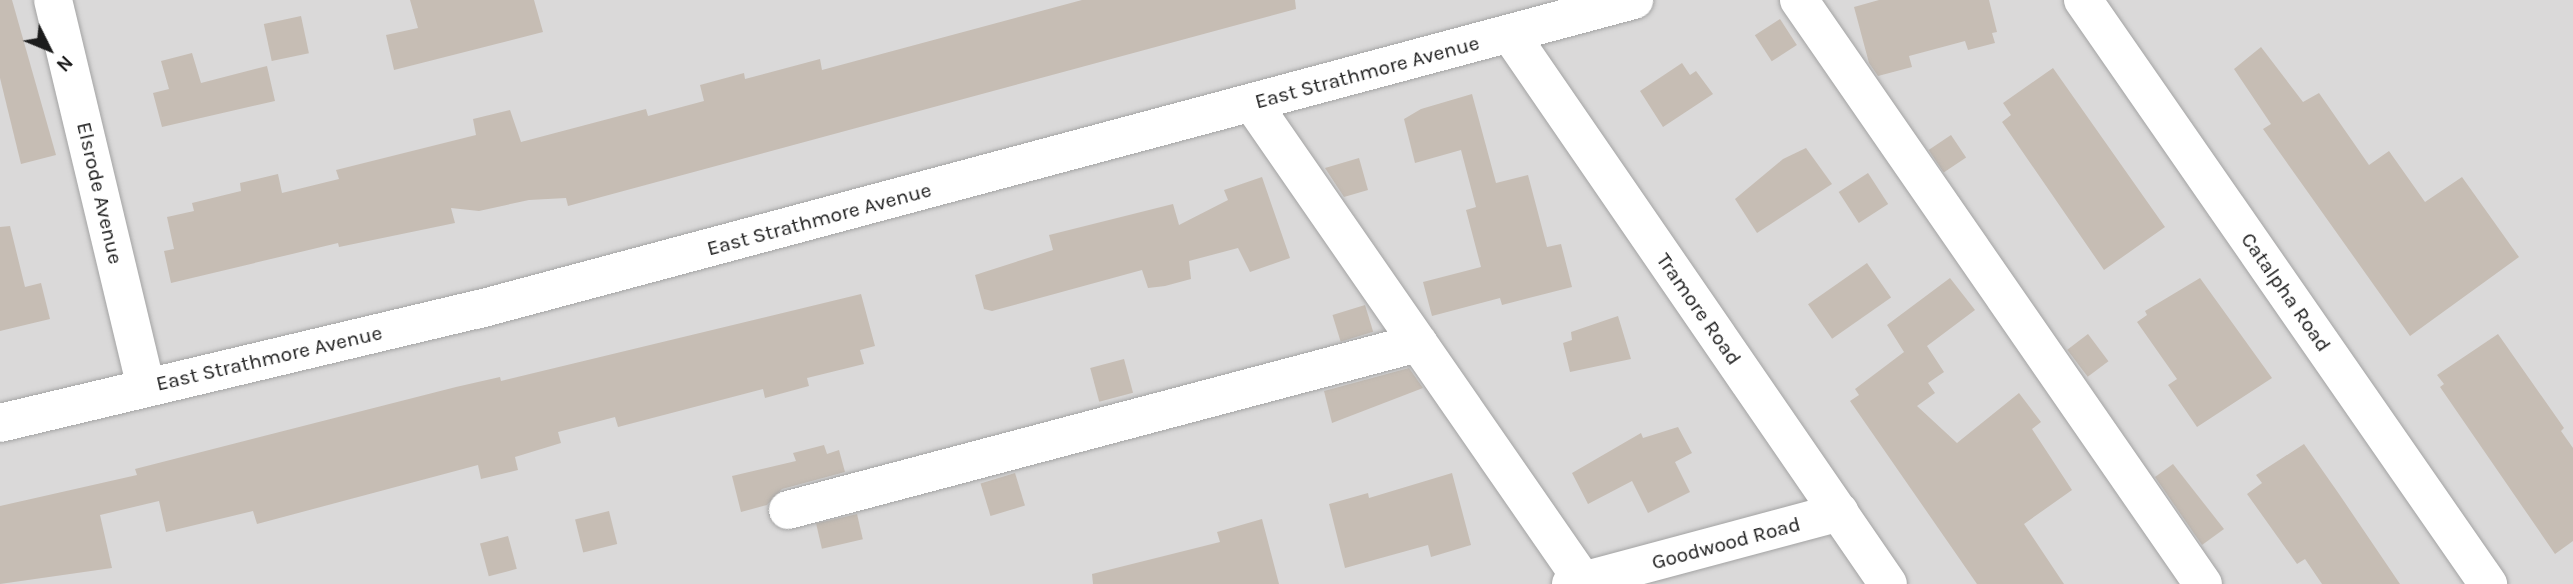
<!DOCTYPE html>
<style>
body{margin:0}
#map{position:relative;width:2573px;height:584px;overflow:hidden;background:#eeebe1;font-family:Karla,sans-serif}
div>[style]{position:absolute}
.residential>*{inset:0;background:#dad9d9;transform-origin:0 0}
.building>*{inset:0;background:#c6bdb4;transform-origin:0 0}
.roads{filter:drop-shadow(0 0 2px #a3a3a3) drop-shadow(0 0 2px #a3a3a3)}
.minor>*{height:38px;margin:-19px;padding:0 19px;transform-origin:19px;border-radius:19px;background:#fff}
span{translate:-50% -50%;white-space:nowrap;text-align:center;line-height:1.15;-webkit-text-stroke:5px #fff;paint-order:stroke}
.street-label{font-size:21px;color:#1c1c1c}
.north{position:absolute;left:14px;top:14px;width:70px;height:70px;-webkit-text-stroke:5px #fff;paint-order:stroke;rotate:133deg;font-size:19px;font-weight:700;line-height:28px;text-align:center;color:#1c1c1c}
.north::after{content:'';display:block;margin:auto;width:24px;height:32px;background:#1c1c1c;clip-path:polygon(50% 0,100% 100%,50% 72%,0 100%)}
</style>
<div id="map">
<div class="residential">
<i style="left:0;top:0;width:2573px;height:584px"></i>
</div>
<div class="building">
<i style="clip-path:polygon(0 0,12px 0,56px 155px,21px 164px,0 78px)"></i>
<i style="clip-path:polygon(410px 0,534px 0,543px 32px,394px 70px,386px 35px,418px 28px)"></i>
<i style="clip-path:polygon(1082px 0,1295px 0,1296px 9px,568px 206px,566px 198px,529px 200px,479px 211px,451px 208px,455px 223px,339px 247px,338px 243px,171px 283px,164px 251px,174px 249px,167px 217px,194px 211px,192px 203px,241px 191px,240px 183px,278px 174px,282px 193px,339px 179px,336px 170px,476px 135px,473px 119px,510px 110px,521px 142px,646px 109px,648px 116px,704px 101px,700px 85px,744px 73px,745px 79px,820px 59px,822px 70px)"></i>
<i style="clip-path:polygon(1879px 0,1989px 0,1997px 32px,1992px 33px,1995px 43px,1968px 50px,1965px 41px,1909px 56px,1912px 67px,1878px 76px,1869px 63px,1854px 7px)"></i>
<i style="left:301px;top:16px;width:38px;height:38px;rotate:78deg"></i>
<i style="left:1780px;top:19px;width:31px;height:30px;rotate:57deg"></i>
<i style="clip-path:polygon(2261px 47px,2303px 102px,2319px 93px,2369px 165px,2389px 151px,2425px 202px,2462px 177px,2519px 257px,2410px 336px,2263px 129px,2271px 124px,2234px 69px)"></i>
<i style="clip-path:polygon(192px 53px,201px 83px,267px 66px,275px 101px,162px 127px,153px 93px,169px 89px,161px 61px)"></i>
<i style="clip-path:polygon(1682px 63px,1690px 75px,1696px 71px,1713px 94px,1663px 127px,1640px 91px)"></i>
<i style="clip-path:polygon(2053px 68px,2165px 227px,2104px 270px,2002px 122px,2011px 115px,2003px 103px)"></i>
<i style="clip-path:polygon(1472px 94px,1496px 183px,1528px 175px,1547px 247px,1561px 244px,1572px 287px,1502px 305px,1500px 298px,1432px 316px,1423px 282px,1481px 267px,1466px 210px,1476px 207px,1461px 150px,1415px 163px,1404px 119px,1421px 109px)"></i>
<i style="left:1951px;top:135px;width:27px;height:27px;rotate:56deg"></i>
<i style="clip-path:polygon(1806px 148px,1832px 184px,1757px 233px,1735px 199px,1783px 159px)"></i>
<i style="clip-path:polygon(1359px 158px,1368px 190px,1344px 197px,1325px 168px)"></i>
<i style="left:1868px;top:173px;width:37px;height:35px;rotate:57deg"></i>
<i style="clip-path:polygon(1262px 177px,1290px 258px,1250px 272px,1238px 248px,1189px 261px,1191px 279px,1165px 286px,1148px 288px,1142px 270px,992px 311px,984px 309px,975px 275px,1053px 250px,1049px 235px,1173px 204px,1179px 225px,1228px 200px,1224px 190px)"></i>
<i style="clip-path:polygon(10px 226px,25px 287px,41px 283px,50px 319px,0 331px,0 227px)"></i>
<i style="left:1867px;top:263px;width:42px;height:72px;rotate:55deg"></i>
<i style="clip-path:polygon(1950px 278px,1975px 310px,1927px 346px,1944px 372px,1928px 383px,1935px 393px,1917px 406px,1957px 443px,2019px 393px,2041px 422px,2032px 429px,2072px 490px,2024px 524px,2064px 584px,1977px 584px,1850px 401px,1859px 395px,1855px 389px,1904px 352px,1887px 325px)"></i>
<i style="clip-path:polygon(2200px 278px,2272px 378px,2197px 427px,2168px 385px,2177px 379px,2137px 322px,2147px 315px,2145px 311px)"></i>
<i style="clip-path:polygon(861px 294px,875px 346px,860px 350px,864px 364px,807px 378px,809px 386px,765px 398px,763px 389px,618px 427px,615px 417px,558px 432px,561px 443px,515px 457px,518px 470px,481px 479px,478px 465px,257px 524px,253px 511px,166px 532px,159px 501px,100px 515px,112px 568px,0 584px,0 506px,137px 475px,135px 469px,456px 387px,500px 377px,501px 381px)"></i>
<i style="left:1365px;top:305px;width:28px;height:34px;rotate:73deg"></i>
<i style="clip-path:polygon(1618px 316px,1631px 359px,1570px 372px,1563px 343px,1572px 340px,1571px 332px)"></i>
<i style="left:2088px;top:334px;width:34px;height:26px;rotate:53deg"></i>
<i style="clip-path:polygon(2498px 334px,2564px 428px,2561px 431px,2573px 448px,2573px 541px,2555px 554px,2440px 387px,2444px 384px,2437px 375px)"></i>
<i style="left:1124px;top:359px;width:35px;height:35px;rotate:75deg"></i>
<i style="clip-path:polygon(1409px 368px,1423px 388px,1332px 423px,1324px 391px)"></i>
<i style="clip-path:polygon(1678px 427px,1692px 453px,1675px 462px,1690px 492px,1648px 513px,1632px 481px,1588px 504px,1572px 473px,1641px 433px,1643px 438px)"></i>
<i style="clip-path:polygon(2304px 444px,2339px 494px,2400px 584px,2322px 584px,2305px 559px,2297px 564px,2247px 494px,2262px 483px,2256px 475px)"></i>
<i style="clip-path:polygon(824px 445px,827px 454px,839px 450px,845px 472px,782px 489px,767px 505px,741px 512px,732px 476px,796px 461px,793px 453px)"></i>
<i style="clip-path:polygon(2173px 464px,2224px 529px,2202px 545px,2155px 477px)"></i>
<i style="left:1015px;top:473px;width:34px;height:36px;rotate:73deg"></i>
<i style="clip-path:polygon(1452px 473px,1471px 545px,1431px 557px,1428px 545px,1345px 568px,1329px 504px,1368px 493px,1369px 498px)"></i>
<i style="left:609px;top:511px;width:34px;height:35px;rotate:76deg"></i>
<i style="left:857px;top:514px;width:26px;height:42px;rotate:77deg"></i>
<i style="clip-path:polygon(1262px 519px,1279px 584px,1093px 584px,1092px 574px,1220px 542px,1217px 532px)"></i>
<i style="left:508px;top:536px;width:34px;height:29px;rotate:75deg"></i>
</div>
<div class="roads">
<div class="minor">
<i style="left:53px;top:0;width:398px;rotate:76.5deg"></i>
<i style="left:1799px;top:0;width:710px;rotate:55.33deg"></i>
<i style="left:2083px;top:0;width:711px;rotate:55.26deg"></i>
<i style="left:1510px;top:34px;width:667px;rotate:55.5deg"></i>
<i style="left:1252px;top:103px;width:585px;rotate:55.3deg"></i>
<i style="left:0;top:423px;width:489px;rotate:-13.4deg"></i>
<i style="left:476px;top:310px;width:1199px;rotate:-14.99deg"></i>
<i style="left:788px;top:510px;width:652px;rotate:-14.85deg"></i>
<i style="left:1571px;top:584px;width:278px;rotate:-15deg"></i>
</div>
</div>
<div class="street-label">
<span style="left:1367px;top:72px;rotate:-15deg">East Strathmore Avenue</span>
<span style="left:100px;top:193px;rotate:77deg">Elsrode Avenue</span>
<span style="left:819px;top:219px;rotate:-15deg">East Strathmore Avenue</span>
<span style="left:2286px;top:292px;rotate:55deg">Catalpha Road</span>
<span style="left:1699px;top:309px;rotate:55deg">Tramore Road</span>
<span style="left:269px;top:358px;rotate:-13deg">East Strathmore Avenue</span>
<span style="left:1726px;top:543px;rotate:-15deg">Goodwood Road</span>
</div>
<div class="north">N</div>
</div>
